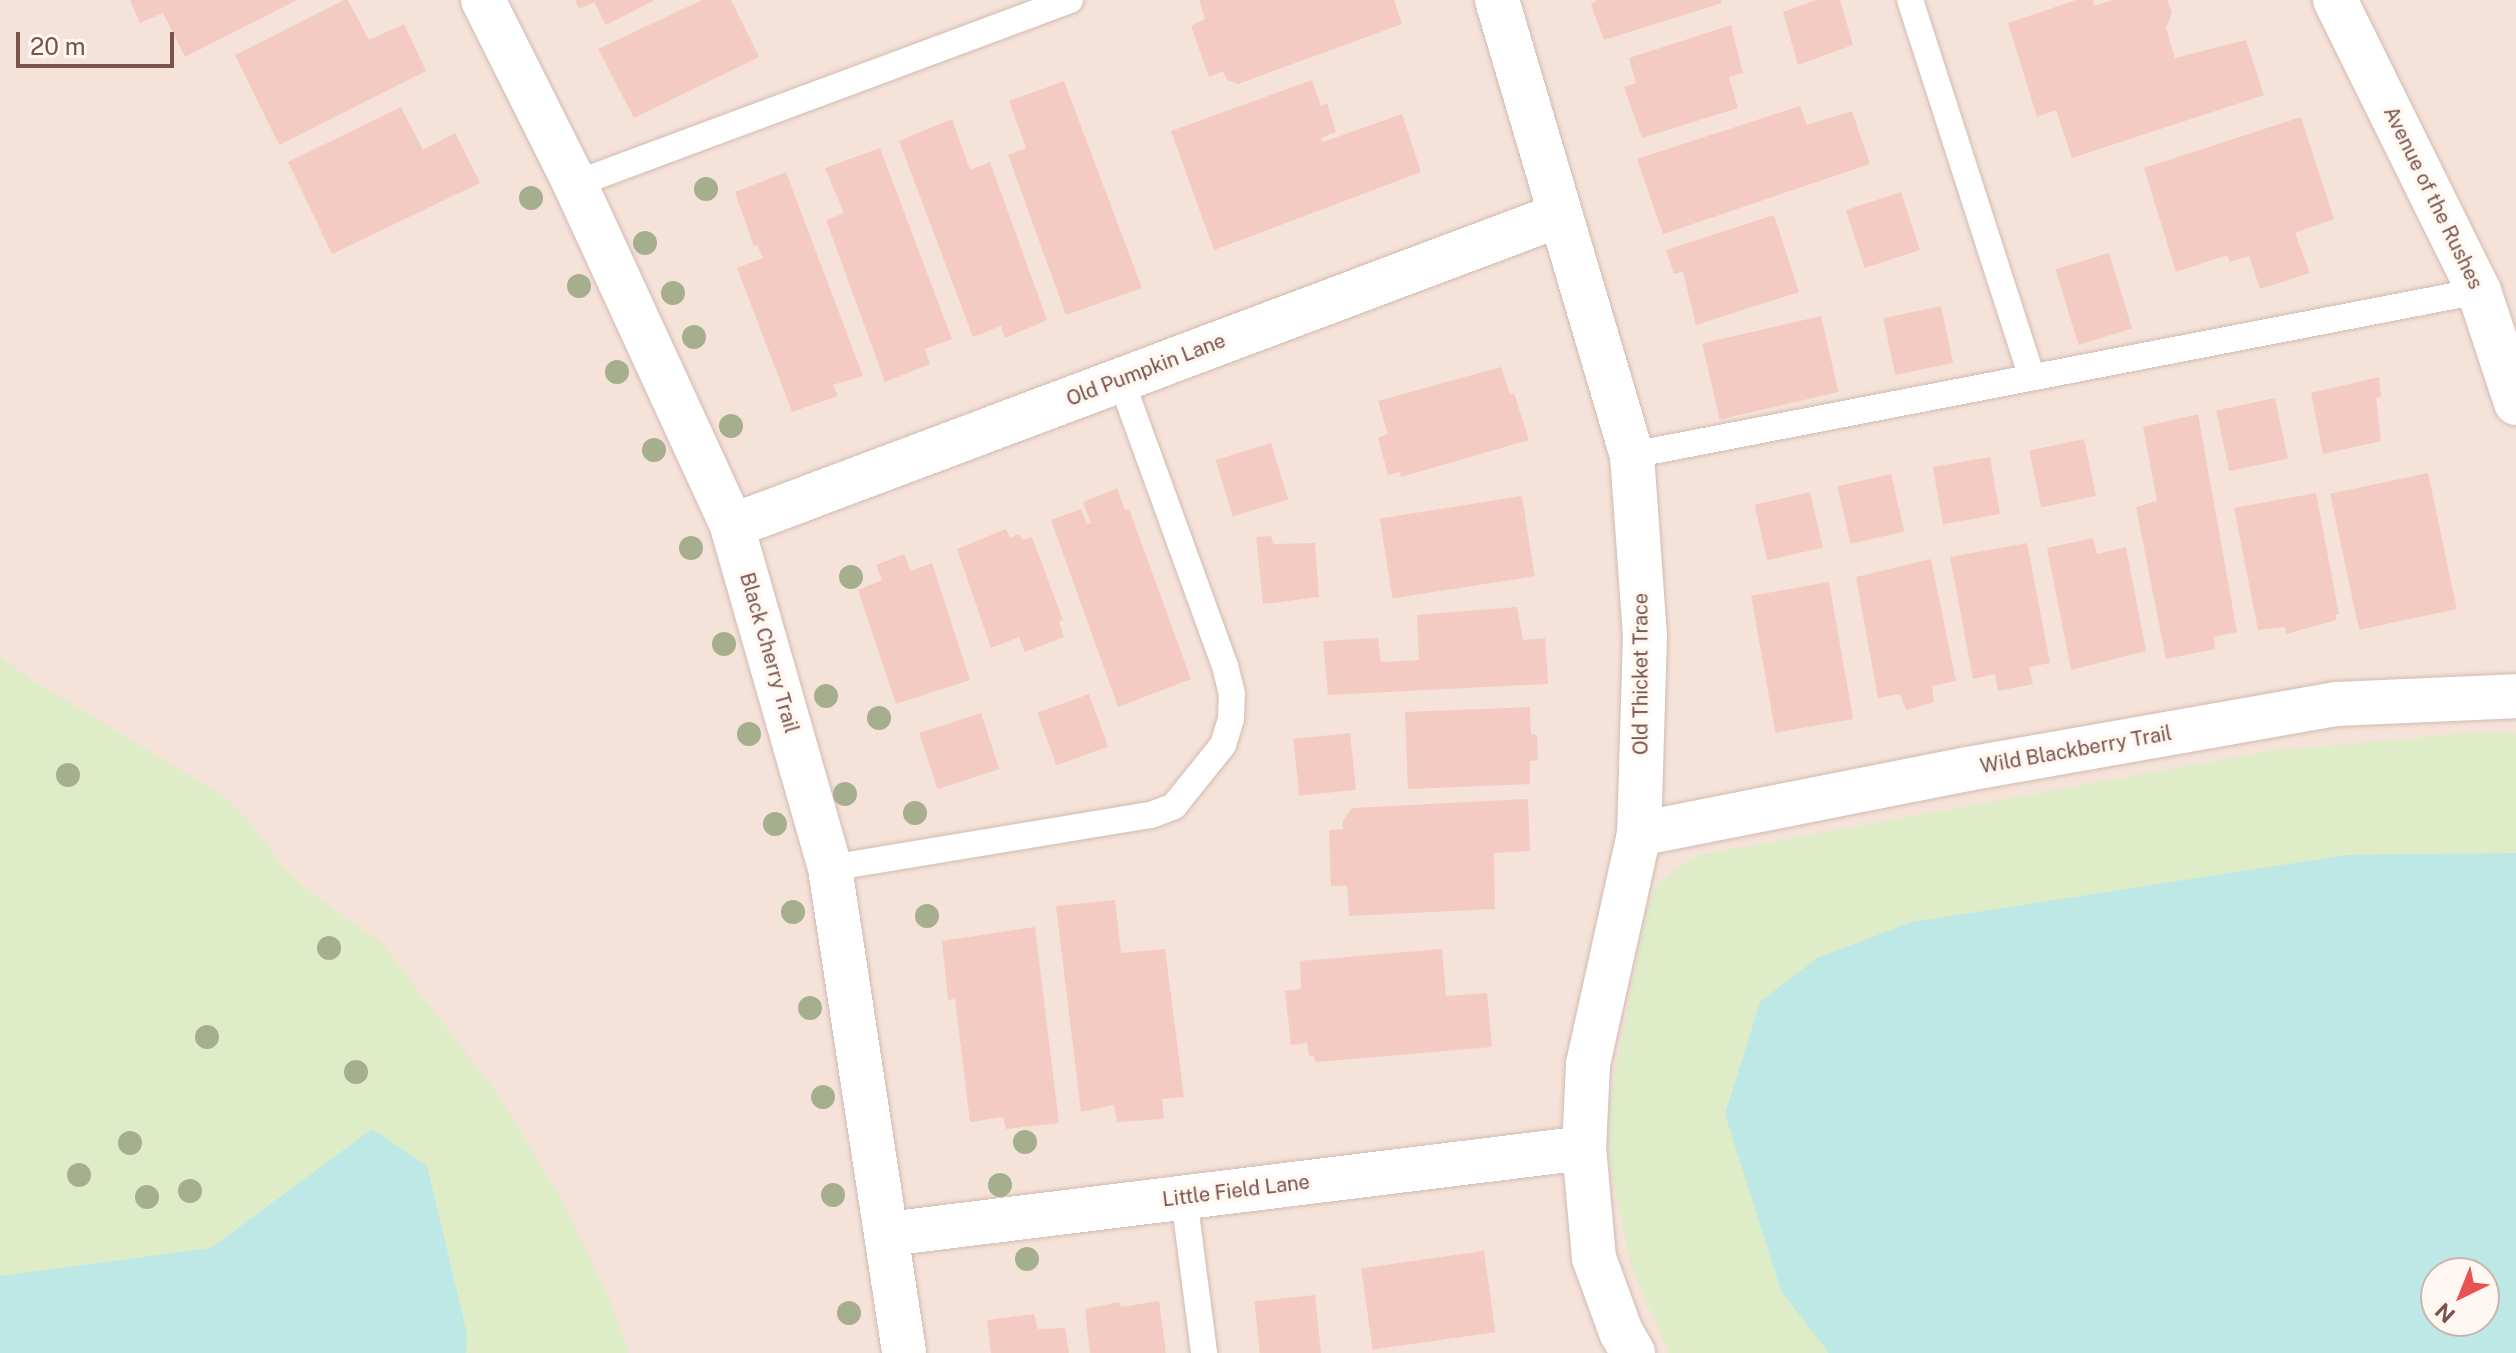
<!DOCTYPE html>
<style>
body{margin:0}
#map{position:relative;width:2516px;height:1353px;overflow:hidden;background:#fdf2eb;font-family:"Public Sans",sans-serif}
div>[style]{position:absolute}
.residential>*{inset:0;background:#f5e3d9}
.green>*{inset:0;background:#deecc8}
.water>*{inset:0;background:#bee8e5}
.building>*{inset:0;background:#f3cbc2;transform-origin:0 0}
.roads{filter:drop-shadow(0 0 2px #d3bab2) drop-shadow(0 0 2px #d3bab2)}
.lane>*{height:26px;margin:-13px;padding:0 13px;transform-origin:13px;border-radius:13px;background:#fff}
.street>*{height:44px;margin:-22px;padding:0 22px;transform-origin:22px;border-radius:22px;background:#fff}
.trees>*{width:24px;height:24px;margin:-12px;border-radius:50%;background:#a5af8e}
span{translate:-50% -50%;white-space:nowrap;text-align:center;line-height:1.15;-webkit-text-stroke:7px #fff7f2;paint-order:stroke}
.street-label{font-size:20px;color:#79534c}
.north{position:absolute;left:2420px;top:1257px;width:80px;height:80px;box-sizing:border-box;background:#fff7f2;border:2px solid #c9b5b0;border-radius:50%;rotate:223deg;font-size:22px;font-weight:700;line-height:32px;text-align:center;color:#79534c}
.north::after{content:'';display:block;margin:auto;width:28px;height:36px;background:#e75350;clip-path:polygon(50% 0,100% 100%,50% 72%,0 100%)}
.scale{position:absolute;left:16px;top:32px;width:158px;height:36px;box-sizing:border-box;border:4px solid #79534c;border-top:0;padding-left:10px;font-size:24px;line-height:28px;white-space:nowrap;color:#79534c;-webkit-text-stroke:6px #fff7f2;paint-order:stroke}
</style>
<div id="map">
<div class="residential">
<i style="clip-path:polygon(evenodd,0 0,2516px 0,2516px 1353px,0 1353px,0 0,2436px 1273px,2484px 1273px,2484px 1321px,2436px 1321px,2436px 1273px)"></i>
</div>
<div class="green">
<i style="clip-path:polygon(0 656px,32px 680px,224px 796px,248px 820px,284px 867px,315px 896px,382px 943px,498px 1095px,561px 1198px,610px 1300px,629px 1353px,0 1353px)"></i>
<i style="clip-path:polygon(evenodd,2481px 732px,2516px 734px,2516px 1353px,1669px 1353px,1631px 1266px,1609px 1160px,1608px 1110px,1647px 908px,1657px 884px,1695px 856px,2269px 751px,2481px 732px,2436px 1273px,2484px 1273px,2484px 1321px,2436px 1321px,2436px 1273px)"></i>
</div>
<div class="water">
<i style="clip-path:polygon(evenodd,2516px 853px,2516px 1353px,1829px 1353px,1781px 1291px,1725px 1114px,1760px 1002px,1817px 958px,1912px 922px,2347px 855px,2516px 853px,2484px 1273px,2484px 1321px,2436px 1321px,2436px 1273px,2484px 1273px)"></i>
<i style="clip-path:polygon(372px 1129px,427px 1166px,467px 1333px,466px 1353px,0 1353px,0 1276px,211px 1248px)"></i>
</div>
<div class="building">
<i style="clip-path:polygon(130px 0,297px 0,185px 57px,163px 13px,140px 23px)"></i>
<i style="clip-path:polygon(344px 0,348px 0,369px 40px,404px 24px,426px 71px,279px 145px,235px 55px)"></i>
<i style="clip-path:polygon(575px 0,655px 0,606px 25px,594px 2px,579px 9px)"></i>
<i style="clip-path:polygon(702px 0,731px 0,759px 57px,634px 118px,598px 49px)"></i>
<i style="clip-path:polygon(1199px 0,1394px 0,1402px 24px,1238px 84px,1227px 80px,1223px 71px,1209px 77px,1191px 26px,1205px 19px)"></i>
<i style="clip-path:polygon(1597px 0,1721px 0,1722px 3px,1604px 40px,1591px 5px)"></i>
<i style="clip-path:polygon(1816px 0,1840px 0,1853px 45px,1798px 65px,1783px 12px)"></i>
<i style="clip-path:polygon(2076px 0,2093px 0,2094px 6px,2112px 0,2167px 0,2172px 13px,2166px 28px,2175px 58px,2246px 40px,2264px 95px,2072px 158px,2056px 110px,2037px 117px,2008px 23px)"></i>
<i style="clip-path:polygon(1731px 25px,1743px 73px,1729px 77px,1738px 108px,1642px 138px,1624px 87px,1636px 83px,1629px 58px)"></i>
<i style="clip-path:polygon(1312px 80px,1321px 106px,1327px 103px,1336px 132px,1321px 138px,1323px 142px,1402px 114px,1421px 172px,1214px 250px,1171px 131px)"></i>
<i style="clip-path:polygon(1064px 81px,1142px 288px,1066px 315px,1008px 155px,1026px 148px,1009px 101px)"></i>
<i style="clip-path:polygon(1800px 106px,1807px 125px,1852px 111px,1870px 164px,1663px 234px,1637px 159px)"></i>
<i style="clip-path:polygon(401px 107px,423px 150px,455px 133px,480px 183px,332px 254px,288px 162px)"></i>
<i style="clip-path:polygon(2301px 117px,2334px 219px,2295px 233px,2310px 273px,2260px 289px,2249px 256px,2230px 262px,2227px 255px,2176px 272px,2144px 168px)"></i>
<i style="clip-path:polygon(952px 119px,970px 170px,990px 162px,1047px 320px,1005px 338px,1001px 326px,973px 337px,899px 141px)"></i>
<i style="clip-path:polygon(880px 148px,952px 339px,925px 349px,930px 364px,885px 382px,826px 220px,844px 213px,825px 168px)"></i>
<i style="clip-path:polygon(786px 172px,863px 376px,833px 385px,838px 396px,792px 412px,737px 268px,763px 258px,757px 245px,754px 247px,735px 192px)"></i>
<i style="left:1901px;top:192px;width:61px;height:58px;rotate:72deg"></i>
<i style="clip-path:polygon(1774px 215px,1799px 292px,1696px 325px,1683px 272px,1674px 274px,1666px 250px)"></i>
<i style="left:2109px;top:253px;width:79px;height:56px;rotate:73deg"></i>
<i style="left:1941px;top:306px;width:58px;height:59px;rotate:78deg"></i>
<i style="left:1821px;top:316px;width:78px;height:122px;rotate:77deg"></i>
<i style="clip-path:polygon(1501px 367px,1510px 394px,1514px 393px,1529px 440px,1401px 477px,1400px 472px,1388px 475px,1378px 438px,1388px 434px,1378px 401px)"></i>
<i style="clip-path:polygon(2379px 377px,2381px 397px,2376px 398px,2381px 441px,2323px 454px,2311px 393px)"></i>
<i style="left:2275px;top:398px;width:62px;height:60px;rotate:78deg"></i>
<i style="clip-path:polygon(2198px 414px,2237px 632px,2214px 637px,2215px 649px,2166px 659px,2136px 507px,2157px 501px,2143px 427px)"></i>
<i style="left:2084px;top:439px;width:58px;height:56px;rotate:78deg"></i>
<i style="left:1271px;top:443px;width:59px;height:58px;rotate:73deg"></i>
<i style="left:1990px;top:457px;width:58px;height:58px;rotate:80deg"></i>
<i style="left:2428px;top:473px;width:139px;height:100px;rotate:78deg"></i>
<i style="left:1891px;top:474px;width:59px;height:55px;rotate:77deg"></i>
<i style="clip-path:polygon(1117px 488px,1125px 510px,1129px 509px,1191px 679px,1118px 707px,1051px 520px,1081px 509px,1087px 524px,1091px 523px,1083px 502px)"></i>
<i style="left:1810px;top:492px;width:57px;height:57px;rotate:77deg"></i>
<i style="clip-path:polygon(2316px 493px,2339px 614px,2336px 615px,2336px 620px,2286px 634px,2285px 627px,2258px 630px,2234px 508px)"></i>
<i style="left:1522px;top:496px;width:81px;height:144px;rotate:81deg"></i>
<i style="clip-path:polygon(1006px 529px,1010px 538px,1018px 534px,1023px 540px,1032px 537px,1063px 620px,1059px 622px,1064px 637px,1025px 652px,1019px 637px,991px 648px,957px 549px)"></i>
<i style="clip-path:polygon(1271px 536px,1273px 544px,1315px 543px,1319px 597px,1263px 604px,1256px 537px)"></i>
<i style="clip-path:polygon(2093px 538px,2097px 554px,2126px 547px,2146px 651px,2071px 670px,2047px 548px)"></i>
<i style="clip-path:polygon(2027px 543px,2050px 663px,2029px 667px,2033px 684px,1998px 691px,1995px 674px,1973px 679px,1950px 557px)"></i>
<i style="clip-path:polygon(904px 554px,911px 571px,932px 563px,970px 680px,896px 704px,858px 590px,882px 580px,876px 565px)"></i>
<i style="clip-path:polygon(1931px 559px,1956px 681px,1932px 686px,1934px 702px,1906px 710px,1900px 694px,1878px 698px,1856px 577px)"></i>
<i style="left:1829px;top:582px;width:139px;height:79px;rotate:80deg"></i>
<i style="clip-path:polygon(1517px 607px,1523px 640px,1545px 638px,1548px 684px,1328px 695px,1323px 641px,1378px 638px,1381px 662px,1419px 660px,1417px 615px)"></i>
<i style="left:1089px;top:694px;width:56px;height:55px;rotate:70deg"></i>
<i style="clip-path:polygon(1530px 707px,1531px 734px,1537px 735px,1538px 760px,1530px 761px,1530px 784px,1408px 789px,1405px 712px)"></i>
<i style="left:981px;top:713px;width:59px;height:65px;rotate:72deg"></i>
<i style="left:1350px;top:733px;width:57px;height:57px;rotate:84deg"></i>
<i style="clip-path:polygon(1528px 799px,1530px 851px,1494px 853px,1495px 909px,1349px 916px,1347px 886px,1331px 886px,1329px 830px,1343px 829px,1343px 820px,1352px 808px)"></i>
<i style="clip-path:polygon(1115px 900px,1121px 953px,1165px 949px,1184px 1097px,1162px 1099px,1164px 1119px,1117px 1122px,1114px 1105px,1081px 1112px,1056px 906px)"></i>
<i style="clip-path:polygon(1035px 927px,1059px 1123px,1006px 1129px,1003px 1117px,970px 1122px,955px 999px,948px 1000px,942px 941px)"></i>
<i style="clip-path:polygon(1442px 949px,1446px 996px,1487px 993px,1492px 1047px,1316px 1062px,1314px 1056px,1309px 1056px,1307px 1043px,1291px 1045px,1285px 991px,1301px 989px,1300px 961px)"></i>
<i style="left:1484px;top:1251px;width:82px;height:124px;rotate:82deg"></i>
<i style="left:1315px;top:1295px;width:58px;height:61px;rotate:84deg"></i>
<i style="clip-path:polygon(1159px 1301px,1166px 1353px,1090px 1353px,1085px 1309px,1119px 1302px,1121px 1307px)"></i>
<i style="clip-path:polygon(1034px 1314px,1038px 1329px,1065px 1328px,1069px 1353px,991px 1353px,987px 1320px)"></i>
</div>
<div class="roads">
<div class="lane">
<i style="left:1910px;top:0;width:396px;rotate:72.1deg"></i>
<i style="left:575px;top:184px;width:528px;rotate:-20.39deg"></i>
<i style="left:1632px;top:455px;width:863px;rotate:-10.96deg"></i>
<i style="left:830px;top:868px;width:325px;rotate:-9.4deg"></i>
<i style="left:1151px;top:815px;width:25px;rotate:-21deg"></i>
<i style="left:1174px;top:806px;width:78px;rotate:-51.2deg"></i>
<i style="left:1223px;top:745px;width:27px;rotate:-73deg"></i>
<i style="left:1231px;top:719px;width:25px;rotate:-88deg"></i>
<i style="left:1232px;top:694px;width:29px;rotate:-104deg"></i>
<i style="left:1225px;top:666px;width:304px;rotate:-110deg"></i>
<i style="left:1184px;top:1198px;width:156px;rotate:82.6deg"></i>
</div>
<div class="street">
<i style="left:483px;top:0;width:206px;rotate:63.4deg"></i>
<i style="left:575px;top:184px;width:376px;rotate:65.3deg"></i>
<i style="left:732px;top:526px;width:356px;rotate:74deg"></i>
<i style="left:830px;top:868px;width:491px;rotate:81.3deg"></i>
<i style="left:1497px;top:0;width:475px;rotate:73.5deg"></i>
<i style="left:1632px;top:455px;width:180px;rotate:85.9deg"></i>
<i style="left:1645px;top:635px;width:199px;rotate:91.7deg"></i>
<i style="left:1639px;top:834px;width:236px;rotate:102.5deg"></i>
<i style="left:1588px;top:1064px;width:84px;rotate:92.7deg"></i>
<i style="left:1584px;top:1148px;width:110px;rotate:84.8deg"></i>
<i style="left:1594px;top:1258px;width:79px;rotate:70deg"></i>
<i style="left:1621px;top:1332px;width:24px;rotate:60deg"></i>
<i style="left:2335px;top:0;width:325px;rotate:63.7deg"></i>
<i style="left:2479px;top:291px;width:118px;rotate:71.7deg"></i>
<i style="left:732px;top:526px;width:884px;rotate:-20.59deg"></i>
<i style="left:1639px;top:834px;width:334px;rotate:-11.2deg"></i>
<i style="left:1967px;top:769px;width:375px;rotate:-10deg"></i>
<i style="left:2336px;top:704px;width:180px;rotate:-2.5deg"></i>
<i style="left:888px;top:1234px;width:701px;rotate:-7.04deg"></i>
</div>
</div>
<div class="trees">
<i style="left:706px;top:189px"></i>
<i style="left:531px;top:198px"></i>
<i style="left:645px;top:243px"></i>
<i style="left:579px;top:286px"></i>
<i style="left:673px;top:293px"></i>
<i style="left:694px;top:337px"></i>
<i style="left:617px;top:372px"></i>
<i style="left:731px;top:426px"></i>
<i style="left:654px;top:450px"></i>
<i style="left:691px;top:548px"></i>
<i style="left:851px;top:577px"></i>
<i style="left:724px;top:644px"></i>
<i style="left:826px;top:696px"></i>
<i style="left:879px;top:718px"></i>
<i style="left:749px;top:734px"></i>
<i style="left:68px;top:775px"></i>
<i style="left:845px;top:794px"></i>
<i style="left:915px;top:813px"></i>
<i style="left:775px;top:824px"></i>
<i style="left:793px;top:912px"></i>
<i style="left:927px;top:916px"></i>
<i style="left:329px;top:948px"></i>
<i style="left:810px;top:1008px"></i>
<i style="left:207px;top:1037px"></i>
<i style="left:356px;top:1072px"></i>
<i style="left:823px;top:1097px"></i>
<i style="left:1025px;top:1142px"></i>
<i style="left:130px;top:1143px"></i>
<i style="left:79px;top:1175px"></i>
<i style="left:1000px;top:1185px"></i>
<i style="left:190px;top:1191px"></i>
<i style="left:833px;top:1195px"></i>
<i style="left:147px;top:1197px"></i>
<i style="left:1027px;top:1259px"></i>
<i style="left:849px;top:1313px"></i>
</div>
<div class="street-label">
<span style="left:2433px;top:198px;rotate:64deg">Avenue of the Rushes</span>
<span style="left:1146px;top:370px;rotate:-21deg">Old Pumpkin Lane</span>
<span style="left:769px;top:653px;rotate:74deg">Black Cherry Trail</span>
<span style="left:1641px;top:674px;rotate:-90deg">Old Thicket Trace</span>
<span style="left:2076px;top:750px;rotate:-10deg">Wild Blackberry Trail</span>
<span style="left:1236px;top:1191px;rotate:-7deg">Little Field Lane</span>
</div>
<div class="north">N</div>
<div class="scale">20 m</div>
</div>
